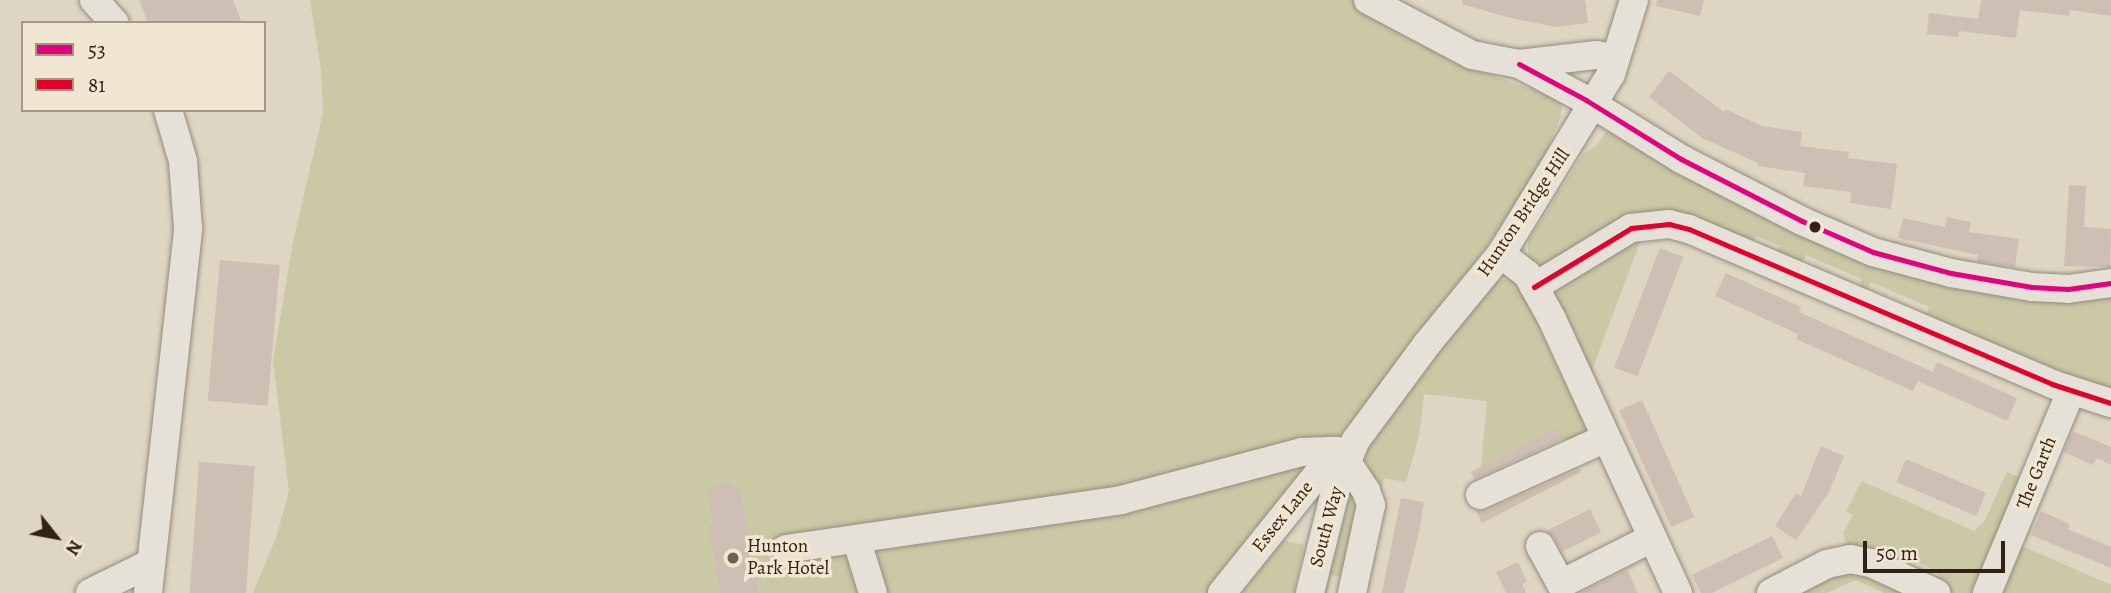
<!DOCTYPE html>
<style>
body{margin:0}
#map{position:relative;width:2111px;height:593px;overflow:hidden;background:#ded5c3;font-family:Alegreya,serif}
div>[style]{position:absolute}
.green>*{inset:0;background:#cac8a5}
.building>*{inset:0;background:#cebfb4;transform-origin:0 0}
.roads{filter:drop-shadow(0 0 2px #928b7f) drop-shadow(0 0 2px #928b7f)}
.minor>*{height:28px;margin:-14px;padding:0 14px;transform-origin:14px;border-radius:14px;background:#e6e1d7}
.bus-1>*{height:5px;margin:-2.5px;padding:0 2.5px;transform-origin:2.5px;border-radius:2.5px;background:#e5007d}
.bus-2>*{height:5px;margin:-2.5px;padding:0 2.5px;transform-origin:2.5px;border-radius:2.5px;background:#e4002b}
.dots>*{width:19px;height:19px;translate:-50% -50%;box-sizing:border-box;border:4px solid #f1e6d1;border-radius:50%}
span{translate:-50% -50%;white-space:nowrap;text-align:center;line-height:1.15;-webkit-text-stroke:7px #f1e6d1;paint-order:stroke}
.street-label{font-size:19px;color:#302214}
.poi-label{font-size:19px;color:#302214}
.left{translate:0 -50%;text-align:left}
.legend{position:absolute;left:21px;top:21px;width:245px;height:91px;box-sizing:border-box;background:#f1e6d1;border:2px solid #a49885;margin:0;padding:9px 12px;list-style:none;font-size:21px;color:#302214}
.legend li{display:flex;align-items:center;gap:14px;height:35px}
.legend b{width:35px;border:2px solid #a49885}
.north{position:absolute;left:21px;top:502px;width:70px;height:70px;-webkit-text-stroke:5px #f1e6d1;paint-order:stroke;rotate:121deg;font-size:19px;font-weight:700;line-height:28px;text-align:center;color:#302214}
.north::after{content:'';display:block;margin:auto;width:24px;height:32px;background:#302214;clip-path:polygon(50% 0,100% 100%,50% 72%,0 100%)}
.scale{position:absolute;left:1863px;top:541px;width:142px;height:32px;box-sizing:border-box;border:4px solid #302214;border-top:0;padding-left:9px;font-size:21px;line-height:24px;white-space:nowrap;color:#302214;-webkit-text-stroke:5px #f1e6d1;paint-order:stroke}
</style>
<div id="map">
<div class="green">
<i style="clip-path:polygon(310px 0,1354px 0,1457px 63px,1548px 95px,1562px 104px,1561px 116px,1538px 172px,1488px 245px,1330px 450px,1208px 593px,253px 593px,276px 538px,289px 491px,273px 361px,293px 242px,323px 113px,321px 70px)"></i>
<i style="clip-path:polygon(1607px 130px,1797px 230px,2111px 293px,2111px 398px,1924px 321px,1929px 307px,1871px 282px,1864px 296px,1856px 292px,1862px 279px,1806px 255px,1800px 268px,1776px 258px,1780px 246px,1756px 236px,1751px 247px,1690px 222px,1544px 270px,1528px 257px,1528px 241px,1583px 154px,1597px 145px)"></i>
<i style="clip-path:polygon(1642px 237px,1589px 378px,1552px 290px)"></i>
<i style="clip-path:polygon(1506px 279px,1515px 281px,1522px 290px,1590px 438px,1565px 440px,1559px 427px,1481px 467px,1487px 401px,1424px 394px,1419px 436px,1406px 482px,1384px 478px,1380px 498px,1364px 457px,1367px 446px,1395px 401px,1492px 282px)"></i>
<i style="clip-path:polygon(2007px 472px,2023px 479px,1976px 590px,1971px 593px,1953px 593px,1934px 584px,1939px 572px,1885px 547px,1879px 559px,1848px 552px,1843px 533px,1853px 515px,1846px 511px,1862px 481px,1974px 531px,1984px 522px)"></i>
<i style="clip-path:polygon(1349px 494px,1359px 498px,1344px 577px,1331px 575px,1327px 593px,1322px 593px,1343px 499px)"></i>
<i style="clip-path:polygon(1283px 540px,1304px 545px,1294px 593px,1241px 593px)"></i>
<i style="clip-path:polygon(2020px 545px,2111px 585px,2111px 593px,1999px 593px)"></i>
<i style="clip-path:polygon(1840px 567px,1918px 593px,1884px 593px,1856px 580px,1827px 593px,1799px 593px)"></i>
</div>
<div class="building">
<i style="clip-path:polygon(139px 0,233px 0,242px 23px,148px 23px)"></i>
<i style="clip-path:polygon(1463px 0,1585px 0,1588px 23px,1555px 27px,1507px 17px,1462px 4px)"></i>
<i style="clip-path:polygon(1657px 0,1704px 0,1700px 16px,1656px 6px)"></i>
<i style="clip-path:polygon(1981px 0,2111px 0,2111px 16px,2070px 10px,2069px 16px,2020px 10px,2016px 38px,1959px 31px,1958px 37px,1927px 34px,1929px 13px,1978px 19px)"></i>
<i style="clip-path:polygon(1669px 71px,1724px 112px,1725px 109px,1762px 126px,1802px 132px,1800px 146px,1849px 152px,1848px 158px,1897px 164px,1891px 209px,1850px 203px,1851px 192px,1803px 186px,1805px 173px,1758px 166px,1758px 163px,1702px 138px,1649px 97px)"></i>
<i style="clip-path:polygon(2069px 185px,2086px 186px,2084px 227px,2111px 229px,2110px 267px,2064px 266px)"></i>
<i style="clip-path:polygon(1947px 217px,1971px 222px,1969px 232px,2019px 239px,2015px 267px,1977px 261px,1978px 255px,1898px 238px,1903px 218px,1945px 227px)"></i>
<i style="left:1660px;top:248px;width:25px;height:128px;rotate:21deg"></i>
<i style="left:220px;top:260px;width:60px;height:141px;rotate:5deg"></i>
<i style="clip-path:polygon(1726px 273px,1801px 307px,1799px 312px,1933px 372px,1937px 362px,2017px 398px,2007px 421px,1918px 381px,1913px 391px,1796px 339px,1798px 334px,1715px 296px)"></i>
<i style="left:1642px;top:400px;width:128px;height:25px;rotate:66deg"></i>
<i style="clip-path:polygon(1559px 427px,1565px 438px,1475px 479px,1471px 472px)"></i>
<i style="clip-path:polygon(2073px 431px,2111px 447px,2111px 465px,2097px 458px,2093px 465px,2064px 452px)"></i>
<i style="clip-path:polygon(1821px 446px,1844px 456px,1829px 492px,1796px 540px,1775px 526px,1796px 493px,1801px 496px)"></i>
<i style="left:1906px;top:459px;width:87px;height:25px;rotate:23deg"></i>
<i style="left:199px;top:462px;width:56px;height:132px;rotate:4deg"></i>
<i style="clip-path:polygon(1579px 469px,1581px 472px,1482px 523px,1476px 511px,1487px 510px)"></i>
<i style="clip-path:polygon(731px 483px,733px 487px,739px 487px,759px 593px,720px 593px,708px 524px,713px 524px,707px 490px,714px 489px,713px 485px)"></i>
<i style="clip-path:polygon(1401px 498px,1424px 502px,1418px 537px,1404px 593px,1382px 593px)"></i>
<i style="clip-path:polygon(1590px 509px,1601px 532px,1562px 552px,1554px 537px,1546px 531px)"></i>
<i style="clip-path:polygon(2041px 511px,2070px 524px,2068px 529px,2111px 547px,2111px 568px,2031px 535px)"></i>
<i style="clip-path:polygon(1772px 536px,1783px 558px,1712px 593px,1701px 593px,1692px 575px)"></i>
<i style="clip-path:polygon(1518px 562px,1527px 582px,1522px 584px,1526px 593px,1506px 593px,1496px 572px)"></i>
<i style="clip-path:polygon(1627px 570px,1638px 593px,1580px 593px,1594px 586px)"></i>
</div>
<div class="roads">
<div class="minor">
<i style="left:94px;top:0;width:31px;rotate:48deg"></i>
<i style="left:1368px;top:0;width:118px;rotate:27.9deg"></i>
<i style="left:1472px;top:55px;width:48px;rotate:10.8deg"></i>
<i style="left:1519px;top:64px;width:78px;rotate:-6.7deg"></i>
<i style="left:1596px;top:55px;width:20px;rotate:9deg"></i>
<i style="left:1519px;top:64px;width:76px;rotate:28.2deg"></i>
<i style="left:1586px;top:100px;width:112px;rotate:31.8deg"></i>
<i style="left:1681px;top:159px;width:136px;rotate:27.1deg"></i>
<i style="left:1802px;top:221px;width:77px;rotate:23.6deg"></i>
<i style="left:1873px;top:252px;width:81px;rotate:15.1deg"></i>
<i style="left:1951px;top:273px;width:82px;rotate:9.8deg"></i>
<i style="left:2032px;top:287px;width:36px;rotate:3deg"></i>
<i style="left:2068px;top:289px;width:43px;rotate:-7.9deg"></i>
<i style="left:1501px;top:254px;width:33px;rotate:38deg"></i>
<i style="left:1527px;top:274px;width:51px;rotate:60.9deg"></i>
<i style="left:1552px;top:319px;width:302px;rotate:65.3deg"></i>
<i style="left:1534px;top:287px;width:114px;rotate:-31.3deg"></i>
<i style="left:1631px;top:228px;width:38px;rotate:-6deg"></i>
<i style="left:1669px;top:224px;width:21px;rotate:14deg"></i>
<i style="left:1689px;top:229px;width:395px;rotate:23.1deg"></i>
<i style="left:2052px;top:384px;width:62px;rotate:17.9deg"></i>
<i style="left:1346px;top:461px;width:36px;rotate:56deg"></i>
<i style="left:1366px;top:491px;width:15px;rotate:70deg"></i>
<i style="left:1371px;top:505px;width:90px;rotate:102.2deg"></i>
<i style="left:1480px;top:495px;width:136px;rotate:-24.3deg"></i>
<i style="left:857px;top:541px;width:54px;rotate:72.9deg"></i>
<i style="left:1540px;top:546px;width:43px;rotate:61.1deg"></i>
<i style="left:1561px;top:584px;width:102px;rotate:-26.8deg"></i>
<i style="left:786px;top:549px;width:339px;rotate:-8.3deg"></i>
<i style="left:1121px;top:500px;width:187px;rotate:-14.9deg"></i>
<i style="left:1302px;top:452px;width:34px;rotate:-2deg"></i>
<i style="left:90px;top:593px;width:68px;rotate:-26.2deg"></i>
<i style="left:148px;top:593px;width:367px;rotate:-83.7deg"></i>
<i style="left:188px;top:228px;width:67px;rotate:-94.3deg"></i>
<i style="left:183px;top:161px;width:53px;rotate:-106.4deg"></i>
<i style="left:1222px;top:593px;width:182px;rotate:-51.2deg"></i>
<i style="left:1336px;top:451px;width:13px;rotate:13deg"></i>
<i style="left:1310px;top:593px;width:108px;rotate:-76.1deg"></i>
<i style="left:1336px;top:488px;width:52px;rotate:-67.4deg"></i>
<i style="left:1356px;top:440px;width:119px;rotate:-53.5deg"></i>
<i style="left:1427px;top:344px;width:117px;rotate:-50.6deg"></i>
<i style="left:1501px;top:254px;width:211px;rotate:-58.6deg"></i>
<i style="left:1611px;top:74px;width:77px;rotate:-72.7deg"></i>
<i style="left:1771px;top:593px;width:63px;rotate:-27.4deg"></i>
<i style="left:1827px;top:564px;width:24px;rotate:-12deg"></i>
<i style="left:1850px;top:559px;width:21px;rotate:11deg"></i>
<i style="left:1871px;top:563px;width:72px;rotate:24.8deg"></i>
<i style="left:1987px;top:593px;width:219px;rotate:-67.4deg"></i>
</div>
</div>
<div class="bus-1">
<i style="left:1519px;top:64px;width:76px;rotate:28.2deg"></i>
<i style="left:1586px;top:100px;width:112px;rotate:31.8deg"></i>
<i style="left:1681px;top:159px;width:136px;rotate:27.1deg"></i>
<i style="left:1802px;top:221px;width:77px;rotate:23.6deg"></i>
<i style="left:1873px;top:252px;width:81px;rotate:15.1deg"></i>
<i style="left:1951px;top:273px;width:82px;rotate:9.8deg"></i>
<i style="left:2032px;top:287px;width:36px;rotate:3deg"></i>
<i style="left:2068px;top:289px;width:43px;rotate:-7.9deg"></i>
</div>
<div class="bus-2">
<i style="left:1534px;top:287px;width:114px;rotate:-31.3deg"></i>
<i style="left:1631px;top:228px;width:38px;rotate:-6deg"></i>
<i style="left:1669px;top:224px;width:21px;rotate:14deg"></i>
<i style="left:1689px;top:229px;width:395px;rotate:23.1deg"></i>
<i style="left:2052px;top:384px;width:62px;rotate:17.9deg"></i>
</div>
<div class="dots">
<i style="left:1815px;top:227px;background:#302214"></i>
<i style="left:733px;top:558px;background:#6d6151"></i>
</div>
<div class="street-label">
<span style="left:1524px;top:213px;rotate:-56deg">Hunton Bridge Hill</span>
<span style="left:2037px;top:473px;rotate:-68deg">The Garth</span>
<span style="left:1283px;top:517px;rotate:-51deg">Essex Lane</span>
<span style="left:1327px;top:527px;rotate:-75deg">South Way</span>
</div>
<div class="poi-label">
<span class="left" style="left:747px;top:558px">Hunton<br>Park Hotel</span>
</div>
<ul class="legend">
<li><b style="height:9px;background:#e5007d"></b>53</li>
<li><b style="height:9px;background:#e4002b"></b>81</li>
</ul>
<div class="north">N</div>
<div class="scale">50 m</div>
</div>
